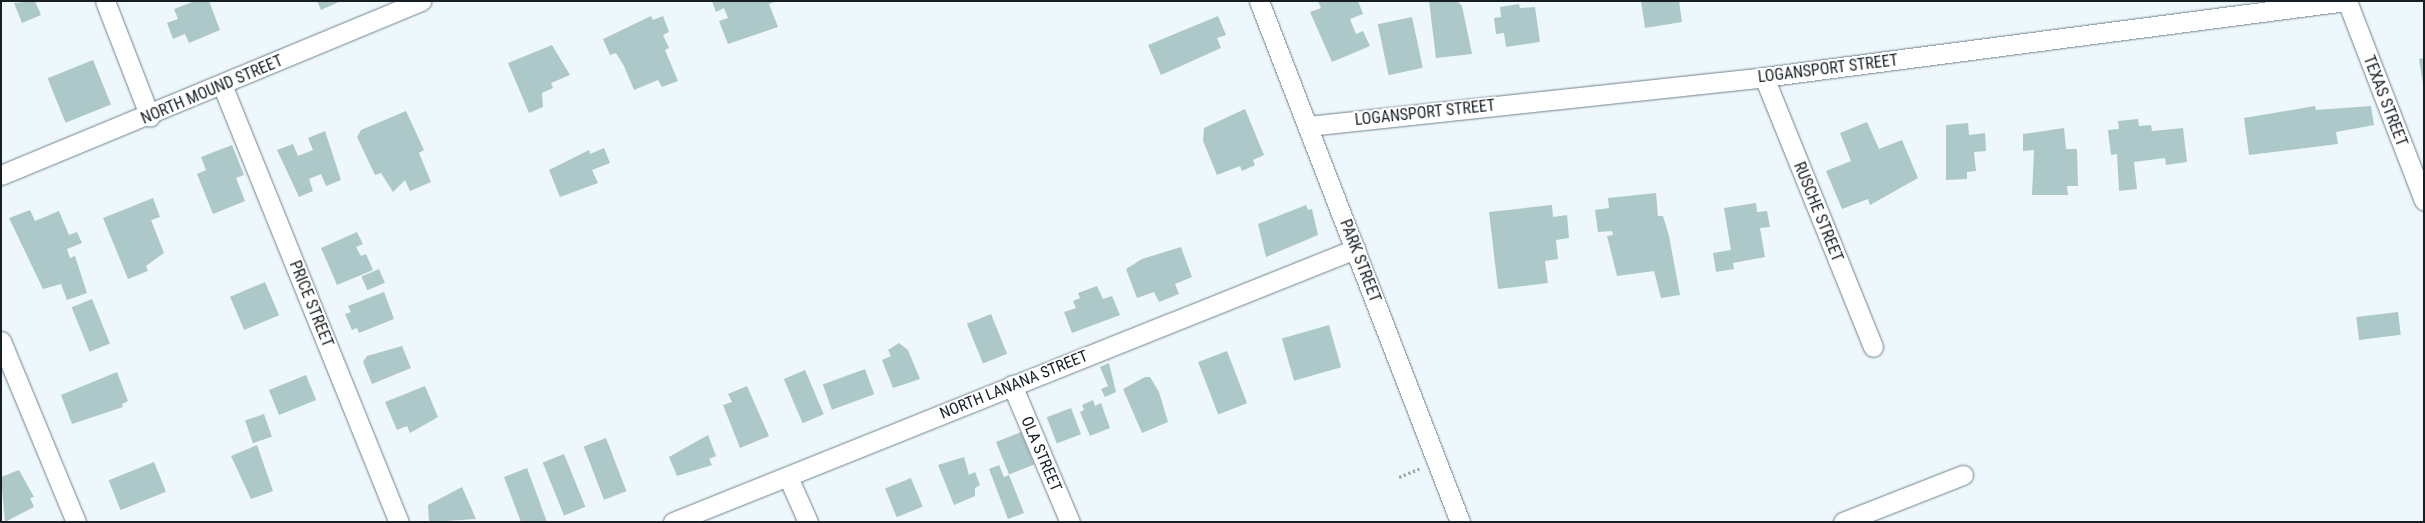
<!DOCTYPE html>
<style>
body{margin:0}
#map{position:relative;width:2425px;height:523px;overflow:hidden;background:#eef8fc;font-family:"Roboto Condensed",sans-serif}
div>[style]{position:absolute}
.building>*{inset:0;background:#acc8c9;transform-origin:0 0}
.path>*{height:3px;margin-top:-1.5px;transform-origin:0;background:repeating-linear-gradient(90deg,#9ca5a9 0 2.5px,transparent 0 5px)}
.roads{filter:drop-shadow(0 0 1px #6d828d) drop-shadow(0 0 1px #6d828d)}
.street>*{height:19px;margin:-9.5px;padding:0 9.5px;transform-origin:9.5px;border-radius:9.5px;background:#fff}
span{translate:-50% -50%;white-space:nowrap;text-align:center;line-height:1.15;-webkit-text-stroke:4px #fff;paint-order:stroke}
.street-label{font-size:16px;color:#171f24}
.frame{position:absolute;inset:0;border:2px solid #171f24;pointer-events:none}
</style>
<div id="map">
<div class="building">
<i style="clip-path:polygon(35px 1px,41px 15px,22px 23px,14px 3px)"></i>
<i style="clip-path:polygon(195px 1px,209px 1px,220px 30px,189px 43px,185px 34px,173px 39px,167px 23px,178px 19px,174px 9px)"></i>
<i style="clip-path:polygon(317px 1px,341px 1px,321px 10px)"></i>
<i style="clip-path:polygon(712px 1px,777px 1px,769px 4px,778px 27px,728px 44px,719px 21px,728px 18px,724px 8px,716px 12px)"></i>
<i style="clip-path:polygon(1318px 1px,1358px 1px,1363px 14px,1350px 19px,1356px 34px,1363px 31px,1370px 46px,1332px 62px,1310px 12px,1321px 8px)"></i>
<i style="clip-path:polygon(1429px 1px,1457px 1px,1462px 6px,1472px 54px,1436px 58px)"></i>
<i style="clip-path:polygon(1641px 1px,1679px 1px,1682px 22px,1645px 28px)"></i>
<i style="clip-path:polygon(1519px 4px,1520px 8px,1535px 7px,1540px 42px,1506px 47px,1504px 33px,1496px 34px,1494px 18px,1501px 17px,1500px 7px)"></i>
<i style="clip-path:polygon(651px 16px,653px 20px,663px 16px,669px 32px,663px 35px,669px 48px,665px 50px,678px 81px,662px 87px,658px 80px,634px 90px,624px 66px,616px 53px,610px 55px,603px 39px)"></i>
<i style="clip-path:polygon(1218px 16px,1226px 35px,1217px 38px,1221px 48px,1161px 75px,1148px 45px)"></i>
<i style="left:1412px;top:17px;width:52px;height:35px;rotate:78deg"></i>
<i style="clip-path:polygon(552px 45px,570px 75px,551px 83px,553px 88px,542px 93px,543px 107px,529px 113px,508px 63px)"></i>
<i style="clip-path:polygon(2424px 58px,2424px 84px,2423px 84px,2419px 59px)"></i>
<i style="left:93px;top:60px;width:48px;height:49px;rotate:68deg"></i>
<i style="clip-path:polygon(2315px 106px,2316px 110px,2371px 106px,2374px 125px,2336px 132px,2338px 144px,2249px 155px,2244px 118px)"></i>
<i style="clip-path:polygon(1245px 109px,1264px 155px,1253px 160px,1255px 165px,1242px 171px,1240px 166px,1217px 175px,1203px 141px,1204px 128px)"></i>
<i style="clip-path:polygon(406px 111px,424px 150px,419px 153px,431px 182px,410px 191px,405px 180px,393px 192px,381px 173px,375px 175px,357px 137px,361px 130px)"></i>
<i style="clip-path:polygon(2138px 119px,2139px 126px,2151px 125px,2152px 131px,2183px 128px,2187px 162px,2166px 165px,2165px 158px,2134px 162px,2137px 189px,2119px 191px,2117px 154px,2111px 155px,2108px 130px,2119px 129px,2118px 121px)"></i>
<i style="clip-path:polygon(1867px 122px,1879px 149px,1902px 140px,1918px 178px,1870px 205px,1868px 199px,1842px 209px,1826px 171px,1851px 161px,1840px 133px)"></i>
<i style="clip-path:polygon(1968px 123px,1969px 135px,1985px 133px,1986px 151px,1974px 152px,1976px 171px,1967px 172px,1967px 179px,1946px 180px,1946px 125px)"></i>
<i style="clip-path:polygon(2064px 128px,2066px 149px,2077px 149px,2078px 186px,2067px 186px,2068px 195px,2032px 195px,2034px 150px,2023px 151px,2023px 134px)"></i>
<i style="clip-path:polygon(325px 131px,341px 180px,326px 186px,321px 174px,309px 179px,313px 191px,299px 197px,277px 150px,293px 144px,298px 156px,313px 150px,308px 138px)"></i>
<i style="clip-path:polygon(232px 145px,244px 175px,236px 178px,245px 201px,213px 214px,197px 174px,206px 170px,201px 157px)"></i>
<i style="clip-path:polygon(604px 148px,610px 163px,592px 170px,598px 183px,560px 197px,549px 170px,589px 150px,590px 154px)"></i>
<i style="clip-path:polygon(1656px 193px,1658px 216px,1663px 216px,1669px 236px,1680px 295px,1661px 298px,1654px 271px,1617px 276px,1607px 236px,1613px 235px,1612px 231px,1598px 232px,1595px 210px,1609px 208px,1608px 198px)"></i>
<i style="clip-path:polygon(153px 198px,160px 217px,151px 220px,164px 253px,146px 266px,148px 271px,128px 279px,103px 218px)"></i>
<i style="clip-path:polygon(1756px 203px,1757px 212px,1767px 211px,1770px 227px,1760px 228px,1765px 257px,1733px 263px,1734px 269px,1716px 272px,1713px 253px,1731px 250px,1724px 208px)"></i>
<i style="clip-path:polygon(1306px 205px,1308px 210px,1312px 209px,1318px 235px,1266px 257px,1258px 224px)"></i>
<i style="clip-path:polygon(1552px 205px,1553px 217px,1567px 215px,1569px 238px,1556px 240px,1558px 259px,1545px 261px,1548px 283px,1498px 289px,1489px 212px)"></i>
<i style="clip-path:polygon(30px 210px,35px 221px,59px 211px,69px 235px,77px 232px,82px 243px,67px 249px,70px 258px,75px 256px,87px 293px,67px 300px,61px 284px,43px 289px,9px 218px)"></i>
<i style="clip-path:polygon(357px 232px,363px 244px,356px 247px,361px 256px,366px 254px,373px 270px,337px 285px,321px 248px)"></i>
<i style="clip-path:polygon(1181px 247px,1192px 277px,1175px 284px,1179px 294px,1159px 302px,1154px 292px,1137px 298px,1126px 269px,1142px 259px)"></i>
<i style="left:379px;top:269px;width:15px;height:19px;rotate:67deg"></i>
<i style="left:265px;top:282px;width:36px;height:38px;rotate:67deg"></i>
<i style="clip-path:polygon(1097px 286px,1103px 299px,1112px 296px,1120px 315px,1072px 333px,1064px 312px,1076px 308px,1073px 301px,1080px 298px,1078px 293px)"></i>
<i style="clip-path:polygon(384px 292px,394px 319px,359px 333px,357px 328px,352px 330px,345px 314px,351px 312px,348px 306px)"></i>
<i style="left:92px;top:299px;width:48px;height:22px;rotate:68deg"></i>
<i style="left:2398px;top:312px;width:23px;height:42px;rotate:83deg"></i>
<i style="left:991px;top:314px;width:43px;height:26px;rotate:68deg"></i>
<i style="left:1329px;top:325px;width:44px;height:49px;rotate:74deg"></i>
<i style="clip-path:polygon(899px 343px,908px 350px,920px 379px,893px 388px,882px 360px,891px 356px,888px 350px)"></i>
<i style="clip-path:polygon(402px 346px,411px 368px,372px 384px,363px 362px,367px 356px)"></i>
<i style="left:1227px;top:351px;width:56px;height:31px;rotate:69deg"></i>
<i style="clip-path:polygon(1109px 363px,1116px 392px,1105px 397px,1101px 389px,1108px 386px,1100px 367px)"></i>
<i style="left:865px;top:369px;width:27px;height:45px;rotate:70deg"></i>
<i style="left:805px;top:370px;width:48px;height:23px;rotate:67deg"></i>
<i style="clip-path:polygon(117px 372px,128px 401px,122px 404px,123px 407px,72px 424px,61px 395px)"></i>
<i style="left:306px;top:375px;width:27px;height:40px;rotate:68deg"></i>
<i style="clip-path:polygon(1145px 377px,1150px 377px,1159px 392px,1168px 422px,1142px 433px,1123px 389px)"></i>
<i style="clip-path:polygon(425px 386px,438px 417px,410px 433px,407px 426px,397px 430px,385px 402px)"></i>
<i style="clip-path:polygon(747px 386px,769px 436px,740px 448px,723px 405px,732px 402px,728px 394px)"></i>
<i style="clip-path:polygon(1093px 400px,1095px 406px,1101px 403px,1110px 428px,1090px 436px,1080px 412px,1084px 410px,1082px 405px)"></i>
<i style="left:1071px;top:408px;width:28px;height:26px;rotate:69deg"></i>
<i style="left:264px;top:414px;width:24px;height:20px;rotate:71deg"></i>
<i style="left:1021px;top:432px;width:35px;height:27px;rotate:68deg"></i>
<i style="clip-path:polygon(708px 435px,716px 456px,709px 459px,712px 465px,677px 476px,669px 457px)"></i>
<i style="left:606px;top:438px;width:57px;height:24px;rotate:69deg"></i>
<i style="clip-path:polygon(257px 445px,273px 491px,251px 499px,231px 456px)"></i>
<i style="left:564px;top:454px;width:57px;height:23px;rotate:68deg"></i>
<i style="clip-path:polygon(964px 457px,969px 475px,975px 472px,980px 485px,975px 488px,975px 496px,954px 505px,938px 465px)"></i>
<i style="left:154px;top:462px;width:32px;height:49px;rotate:68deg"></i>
<i style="clip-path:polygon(999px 465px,1004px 477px,1009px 475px,1024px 513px,1008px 519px,989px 469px)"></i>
<i style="clip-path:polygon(527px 468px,547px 522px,521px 522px,504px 477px)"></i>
<i style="clip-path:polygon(19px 470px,34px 497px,30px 498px,34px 507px,5px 522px,1px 477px)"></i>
<i style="left:911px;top:478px;width:31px;height:28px;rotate:68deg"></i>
<i style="clip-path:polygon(462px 487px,476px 519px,429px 522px,428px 505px)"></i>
</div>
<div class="path">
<i style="left:1399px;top:477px;width:22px;rotate:-22deg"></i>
</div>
<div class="roads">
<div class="street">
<i style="left:105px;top:1px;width:124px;rotate:68.8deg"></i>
<i style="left:1259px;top:1px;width:558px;rotate:68.9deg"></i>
<i style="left:2347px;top:1px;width:214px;rotate:68.9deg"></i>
<i style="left:1764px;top:77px;width:291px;rotate:68deg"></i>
<i style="left:223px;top:87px;width:469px;rotate:68deg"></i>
<i style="left:1308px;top:126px;width:459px;rotate:-6.1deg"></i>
<i style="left:1764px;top:77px;width:587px;rotate:-7.44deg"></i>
<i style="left:1px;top:175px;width:455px;rotate:-22.5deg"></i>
<i style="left:1px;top:341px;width:196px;rotate:67.5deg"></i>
<i style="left:1012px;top:385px;width:149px;rotate:67.1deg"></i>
<i style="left:788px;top:477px;width:49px;rotate:66deg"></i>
<i style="left:673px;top:522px;width:735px;rotate:-21.82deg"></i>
<i style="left:1843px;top:522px;width:129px;rotate:-21.4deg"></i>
</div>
</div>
<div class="street-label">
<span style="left:1828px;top:69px;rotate:-7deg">LOGANSPORT STREET</span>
<span style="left:212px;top:90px;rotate:-23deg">NORTH MOUND STREET</span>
<span style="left:2385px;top:101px;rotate:69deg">TEXAS STREET</span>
<span style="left:1425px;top:113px;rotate:-6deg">LOGANSPORT STREET</span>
<span style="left:1818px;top:212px;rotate:68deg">RUSCHE STREET</span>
<span style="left:1360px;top:261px;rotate:69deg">PARK STREET</span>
<span style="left:311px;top:304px;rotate:68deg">PRICE STREET</span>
<span style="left:1014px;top:385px;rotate:-22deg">NORTH LANANA STREET</span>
<span style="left:1041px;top:454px;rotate:67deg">OLA STREET</span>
</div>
<div class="frame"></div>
</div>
